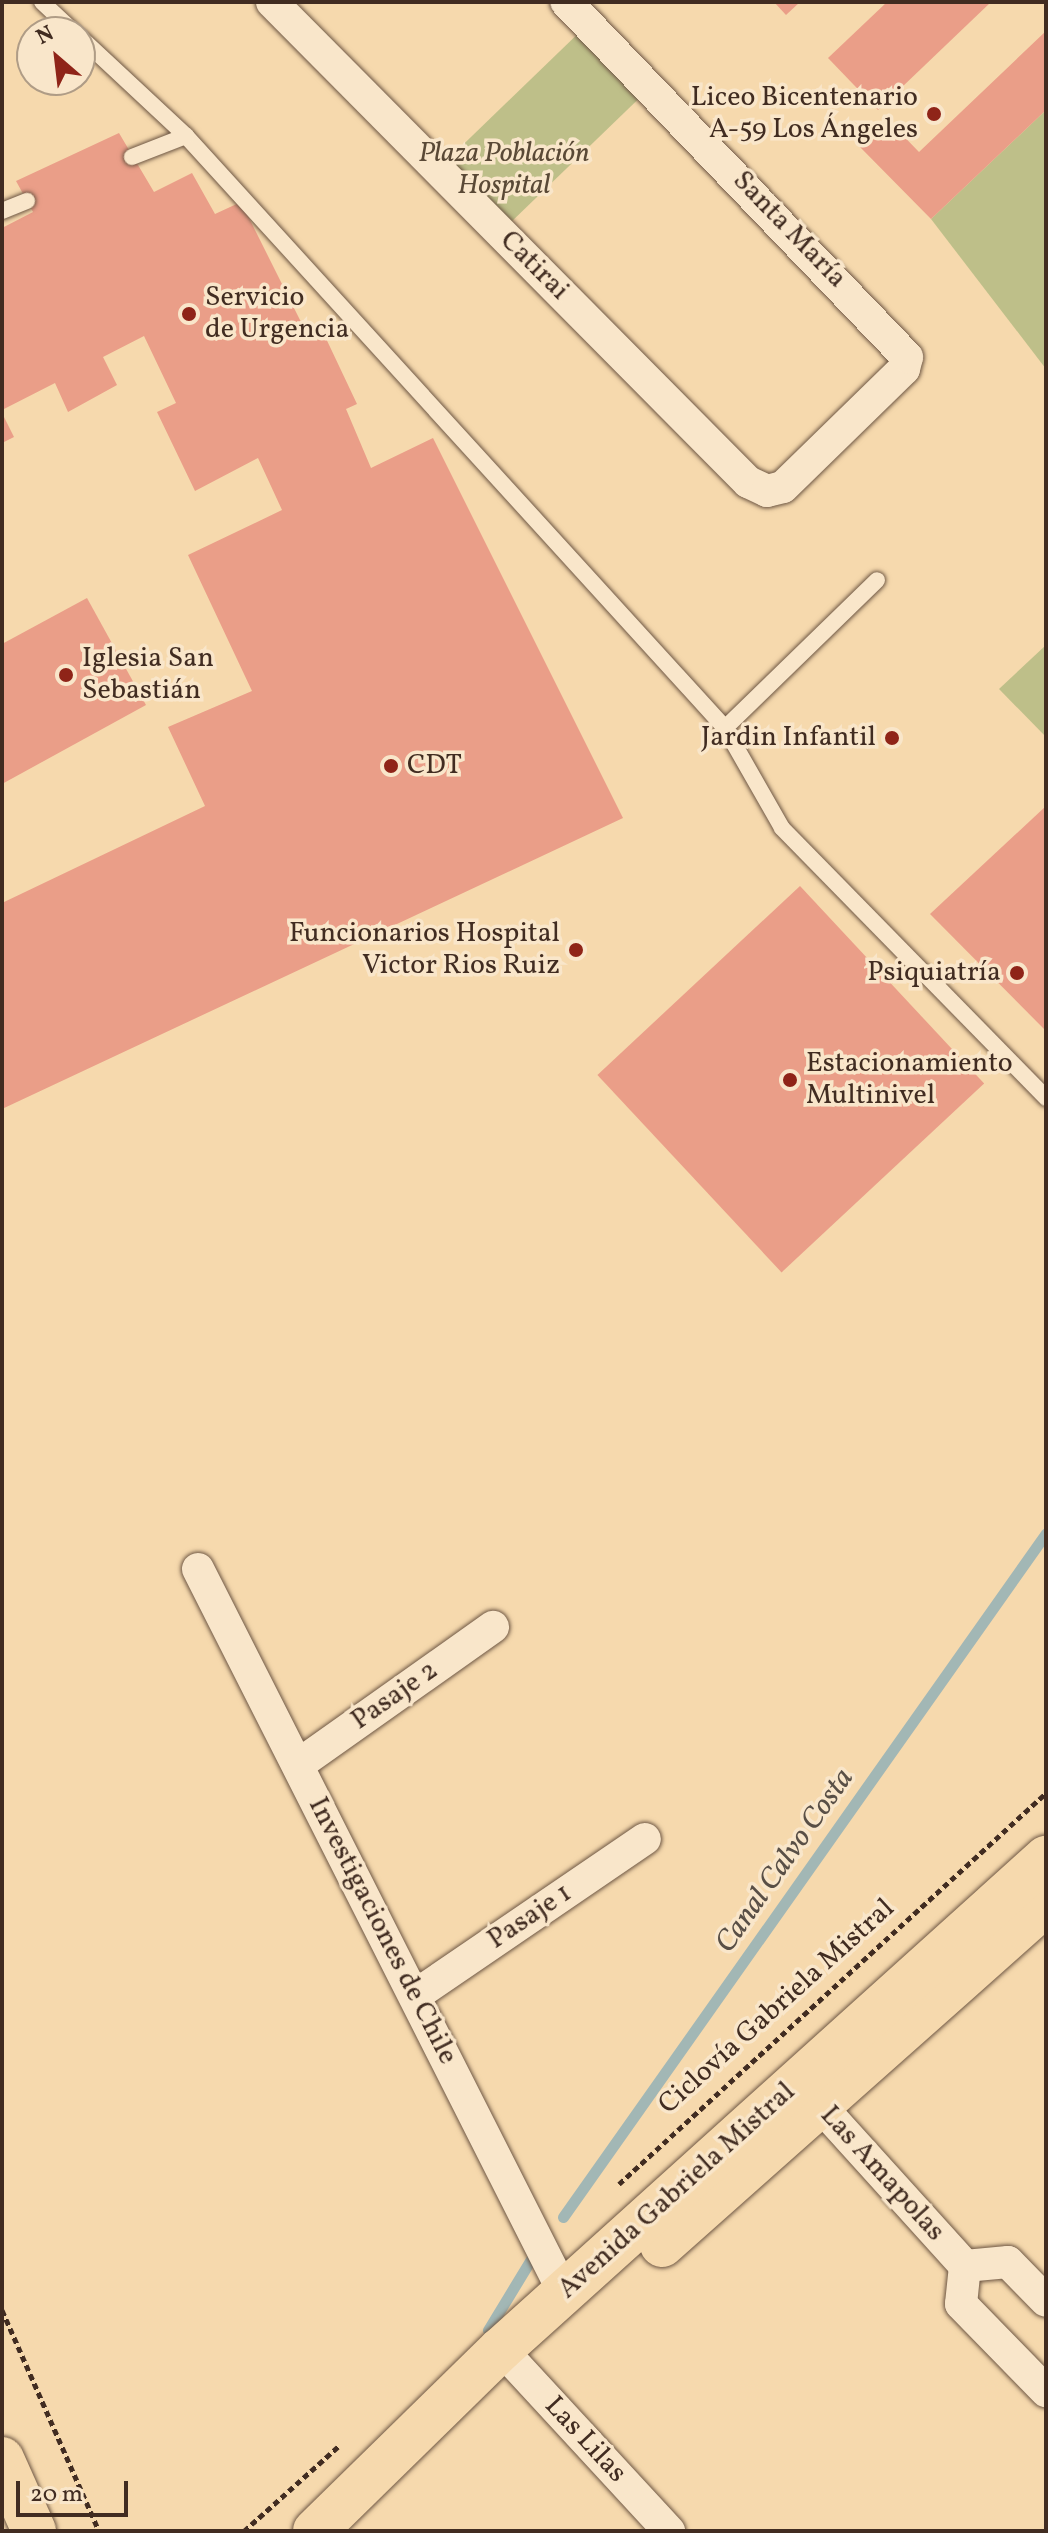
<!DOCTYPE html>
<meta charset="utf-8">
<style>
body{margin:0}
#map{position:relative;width:1048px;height:2533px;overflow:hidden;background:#f6d9ad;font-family:Vollkorn,serif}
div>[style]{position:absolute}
.green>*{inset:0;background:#bebf89;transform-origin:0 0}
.stream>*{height:11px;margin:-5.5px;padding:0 5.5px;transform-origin:5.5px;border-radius:5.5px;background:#a2b7b5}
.building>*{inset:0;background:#ea9e88;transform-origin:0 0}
.path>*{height:5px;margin-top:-2.5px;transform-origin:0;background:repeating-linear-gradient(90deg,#412c21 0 6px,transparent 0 10px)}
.roads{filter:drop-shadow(0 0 2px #6e5744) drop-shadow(0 0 2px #6e5744)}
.service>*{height:16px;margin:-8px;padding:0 8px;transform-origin:8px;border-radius:8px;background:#f9e6ca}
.minor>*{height:32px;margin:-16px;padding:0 16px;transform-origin:16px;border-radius:16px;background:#f9e6ca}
.primary>*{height:44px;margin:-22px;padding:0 22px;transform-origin:22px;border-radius:22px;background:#f6d9ad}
.dots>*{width:22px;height:22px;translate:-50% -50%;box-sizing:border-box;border:4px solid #f9e6ca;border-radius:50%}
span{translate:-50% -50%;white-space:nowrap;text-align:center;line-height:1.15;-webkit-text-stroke:7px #f9e6ca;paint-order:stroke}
.poi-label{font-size:28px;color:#412c21}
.right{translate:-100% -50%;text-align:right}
.left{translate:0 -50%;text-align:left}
.park-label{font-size:28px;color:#5a4936;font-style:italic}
.street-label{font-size:28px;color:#412c21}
.water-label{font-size:30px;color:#594f46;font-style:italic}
.frame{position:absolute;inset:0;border:4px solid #412c21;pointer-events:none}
.north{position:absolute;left:16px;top:16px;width:80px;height:80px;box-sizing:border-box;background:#f9e6ca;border:2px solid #af9c86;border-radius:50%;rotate:332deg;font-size:22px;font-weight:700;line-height:32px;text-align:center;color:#412c21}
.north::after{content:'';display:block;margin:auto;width:28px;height:36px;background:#8f2418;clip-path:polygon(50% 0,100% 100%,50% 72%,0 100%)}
.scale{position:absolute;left:16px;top:2481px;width:112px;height:36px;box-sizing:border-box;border:4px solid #412c21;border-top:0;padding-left:10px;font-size:24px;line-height:28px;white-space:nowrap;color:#412c21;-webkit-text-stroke:6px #f9e6ca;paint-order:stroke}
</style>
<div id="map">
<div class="green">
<i style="left:588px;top:24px;width:89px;height:209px;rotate:46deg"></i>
<i style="clip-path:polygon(1046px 110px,1046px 369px,931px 219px)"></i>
<i style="clip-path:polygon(1046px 645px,1046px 737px,999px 689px)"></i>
</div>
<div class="stream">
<i style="left:563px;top:2217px;width:837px;rotate:-54.77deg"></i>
<i style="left:488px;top:2330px;width:92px;rotate:-58.7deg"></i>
</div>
<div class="building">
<i style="clip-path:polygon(774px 2px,800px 2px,786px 15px)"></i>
<i style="clip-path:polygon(887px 2px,991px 2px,878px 110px,828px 58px)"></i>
<i style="clip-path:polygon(1046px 31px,1046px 110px,931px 219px,860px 147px,887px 119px,919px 152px)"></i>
<i style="clip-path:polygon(119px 133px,154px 192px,192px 173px,215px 214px,241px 202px,308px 336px,322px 330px,357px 404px,346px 409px,371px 468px,433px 438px,623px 818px,2px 1109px,2px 903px,205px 806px,168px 727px,252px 691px,188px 555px,282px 510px,258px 458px,195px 491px,157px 412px,176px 403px,144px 336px,103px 357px,117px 385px,68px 412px,55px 383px,2px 410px,2px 228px,33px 212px,16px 181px)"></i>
<i style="clip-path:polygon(2px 413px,14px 437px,2px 443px)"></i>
<i style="clip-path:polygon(87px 598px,146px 705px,2px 784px,2px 644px)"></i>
<i style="clip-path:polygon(1046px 806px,1046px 1031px,930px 914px)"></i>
<i style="left:800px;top:886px;width:270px;height:277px;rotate:47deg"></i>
</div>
<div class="path">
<i style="left:619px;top:2184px;width:579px;rotate:-42.48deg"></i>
<i style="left:2px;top:2310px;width:241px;rotate:66.3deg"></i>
<i style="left:244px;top:2531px;width:129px;rotate:-41.9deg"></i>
</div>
<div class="roads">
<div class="service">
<i style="left:42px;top:2px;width:44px;rotate:43.2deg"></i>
<i style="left:80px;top:37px;width:145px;rotate:43deg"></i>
<i style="left:186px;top:136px;width:801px;rotate:47.68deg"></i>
<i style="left:725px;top:728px;width:115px;rotate:60.3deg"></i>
<i style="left:782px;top:828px;width:378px;rotate:45.6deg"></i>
<i style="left:132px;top:157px;width:58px;rotate:-21.3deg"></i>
<i style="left:2px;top:211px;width:27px;rotate:-22deg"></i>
<i style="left:725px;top:728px;width:212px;rotate:-44.2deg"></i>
</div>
<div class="minor">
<i style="left:272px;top:2px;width:676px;rotate:45.24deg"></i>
<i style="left:748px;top:482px;width:21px;rotate:25deg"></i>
<i style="left:767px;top:491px;width:16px;rotate:-14deg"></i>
<i style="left:783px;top:487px;width:169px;rotate:-44.3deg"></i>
<i style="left:904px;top:369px;width:12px;rotate:-76deg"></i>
<i style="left:907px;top:357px;width:492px;rotate:-133.8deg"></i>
<i style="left:198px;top:1569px;width:811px;rotate:63.18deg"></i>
<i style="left:298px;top:1765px;width:239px;rotate:-35.3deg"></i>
<i style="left:416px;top:1995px;width:277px;rotate:-34.3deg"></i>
<i style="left:806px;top:2090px;width:237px;rotate:47.9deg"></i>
<i style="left:965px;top:2266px;width:38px;rotate:96deg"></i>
<i style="left:961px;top:2304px;width:122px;rotate:45.7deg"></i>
<i style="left:965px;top:2266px;width:43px;rotate:-5.3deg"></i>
<i style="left:1008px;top:2262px;width:54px;rotate:45.7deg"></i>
<i style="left:501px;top:2349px;width:248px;rotate:47.3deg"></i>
</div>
<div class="primary">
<i style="left:662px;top:2245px;width:514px;rotate:-41.61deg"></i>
<i style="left:2px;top:2459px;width:79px;rotate:66deg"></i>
<i style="left:315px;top:2531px;width:260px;rotate:-44.4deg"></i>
<i style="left:501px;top:2349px;width:734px;rotate:-42.02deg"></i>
</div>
</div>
<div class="dots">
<i style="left:934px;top:114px;background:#8f2418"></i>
<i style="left:189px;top:314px;background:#8f2418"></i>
<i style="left:66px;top:675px;background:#8f2418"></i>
<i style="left:892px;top:738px;background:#8f2418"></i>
<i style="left:391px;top:766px;background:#8f2418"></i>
<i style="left:576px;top:950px;background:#8f2418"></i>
<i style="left:1017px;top:973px;background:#8f2418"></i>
<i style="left:790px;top:1080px;background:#8f2418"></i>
</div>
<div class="poi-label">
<span class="right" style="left:918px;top:114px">Liceo Bicentenario<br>A-59 Los Ángeles</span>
<span class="left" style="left:205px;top:314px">Servicio<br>de Urgencia</span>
<span class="left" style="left:82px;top:675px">Iglesia San<br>Sebastián</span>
<span class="right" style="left:876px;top:738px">Jardin Infantil</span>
<span class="left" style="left:407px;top:766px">CDT</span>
<span class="right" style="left:560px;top:950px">Funcionarios Hospital<br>Victor Rios Ruiz</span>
<span class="right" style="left:1001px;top:973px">Psiquiatría</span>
<span class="left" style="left:806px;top:1080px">Estacionamiento<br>Multinivel</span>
</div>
<div class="park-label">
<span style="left:504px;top:170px">Plaza Población<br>Hospital</span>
</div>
<div class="street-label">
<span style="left:789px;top:230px;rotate:46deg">Santa María</span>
<span style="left:534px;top:266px;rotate:45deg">Catirai</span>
<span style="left:395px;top:1696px;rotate:-35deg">Pasaje 2</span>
<span style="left:530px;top:1917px;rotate:-34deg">Pasaje 1</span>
<span style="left:382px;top:1931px;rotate:63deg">Investigaciones de Chile</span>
<span style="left:777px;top:2007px;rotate:-42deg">Ciclovía Gabriela Mistral</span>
<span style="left:882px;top:2174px;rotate:48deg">Las Amapolas</span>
<span style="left:677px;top:2191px;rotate:-42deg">Avenida Gabriela Mistral</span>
<span style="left:585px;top:2440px;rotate:47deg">Las Lilas</span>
</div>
<div class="water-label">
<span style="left:785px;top:1861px;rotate:-55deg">Canal Calvo Costa</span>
</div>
<div class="frame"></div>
<div class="north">N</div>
<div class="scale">20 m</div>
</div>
